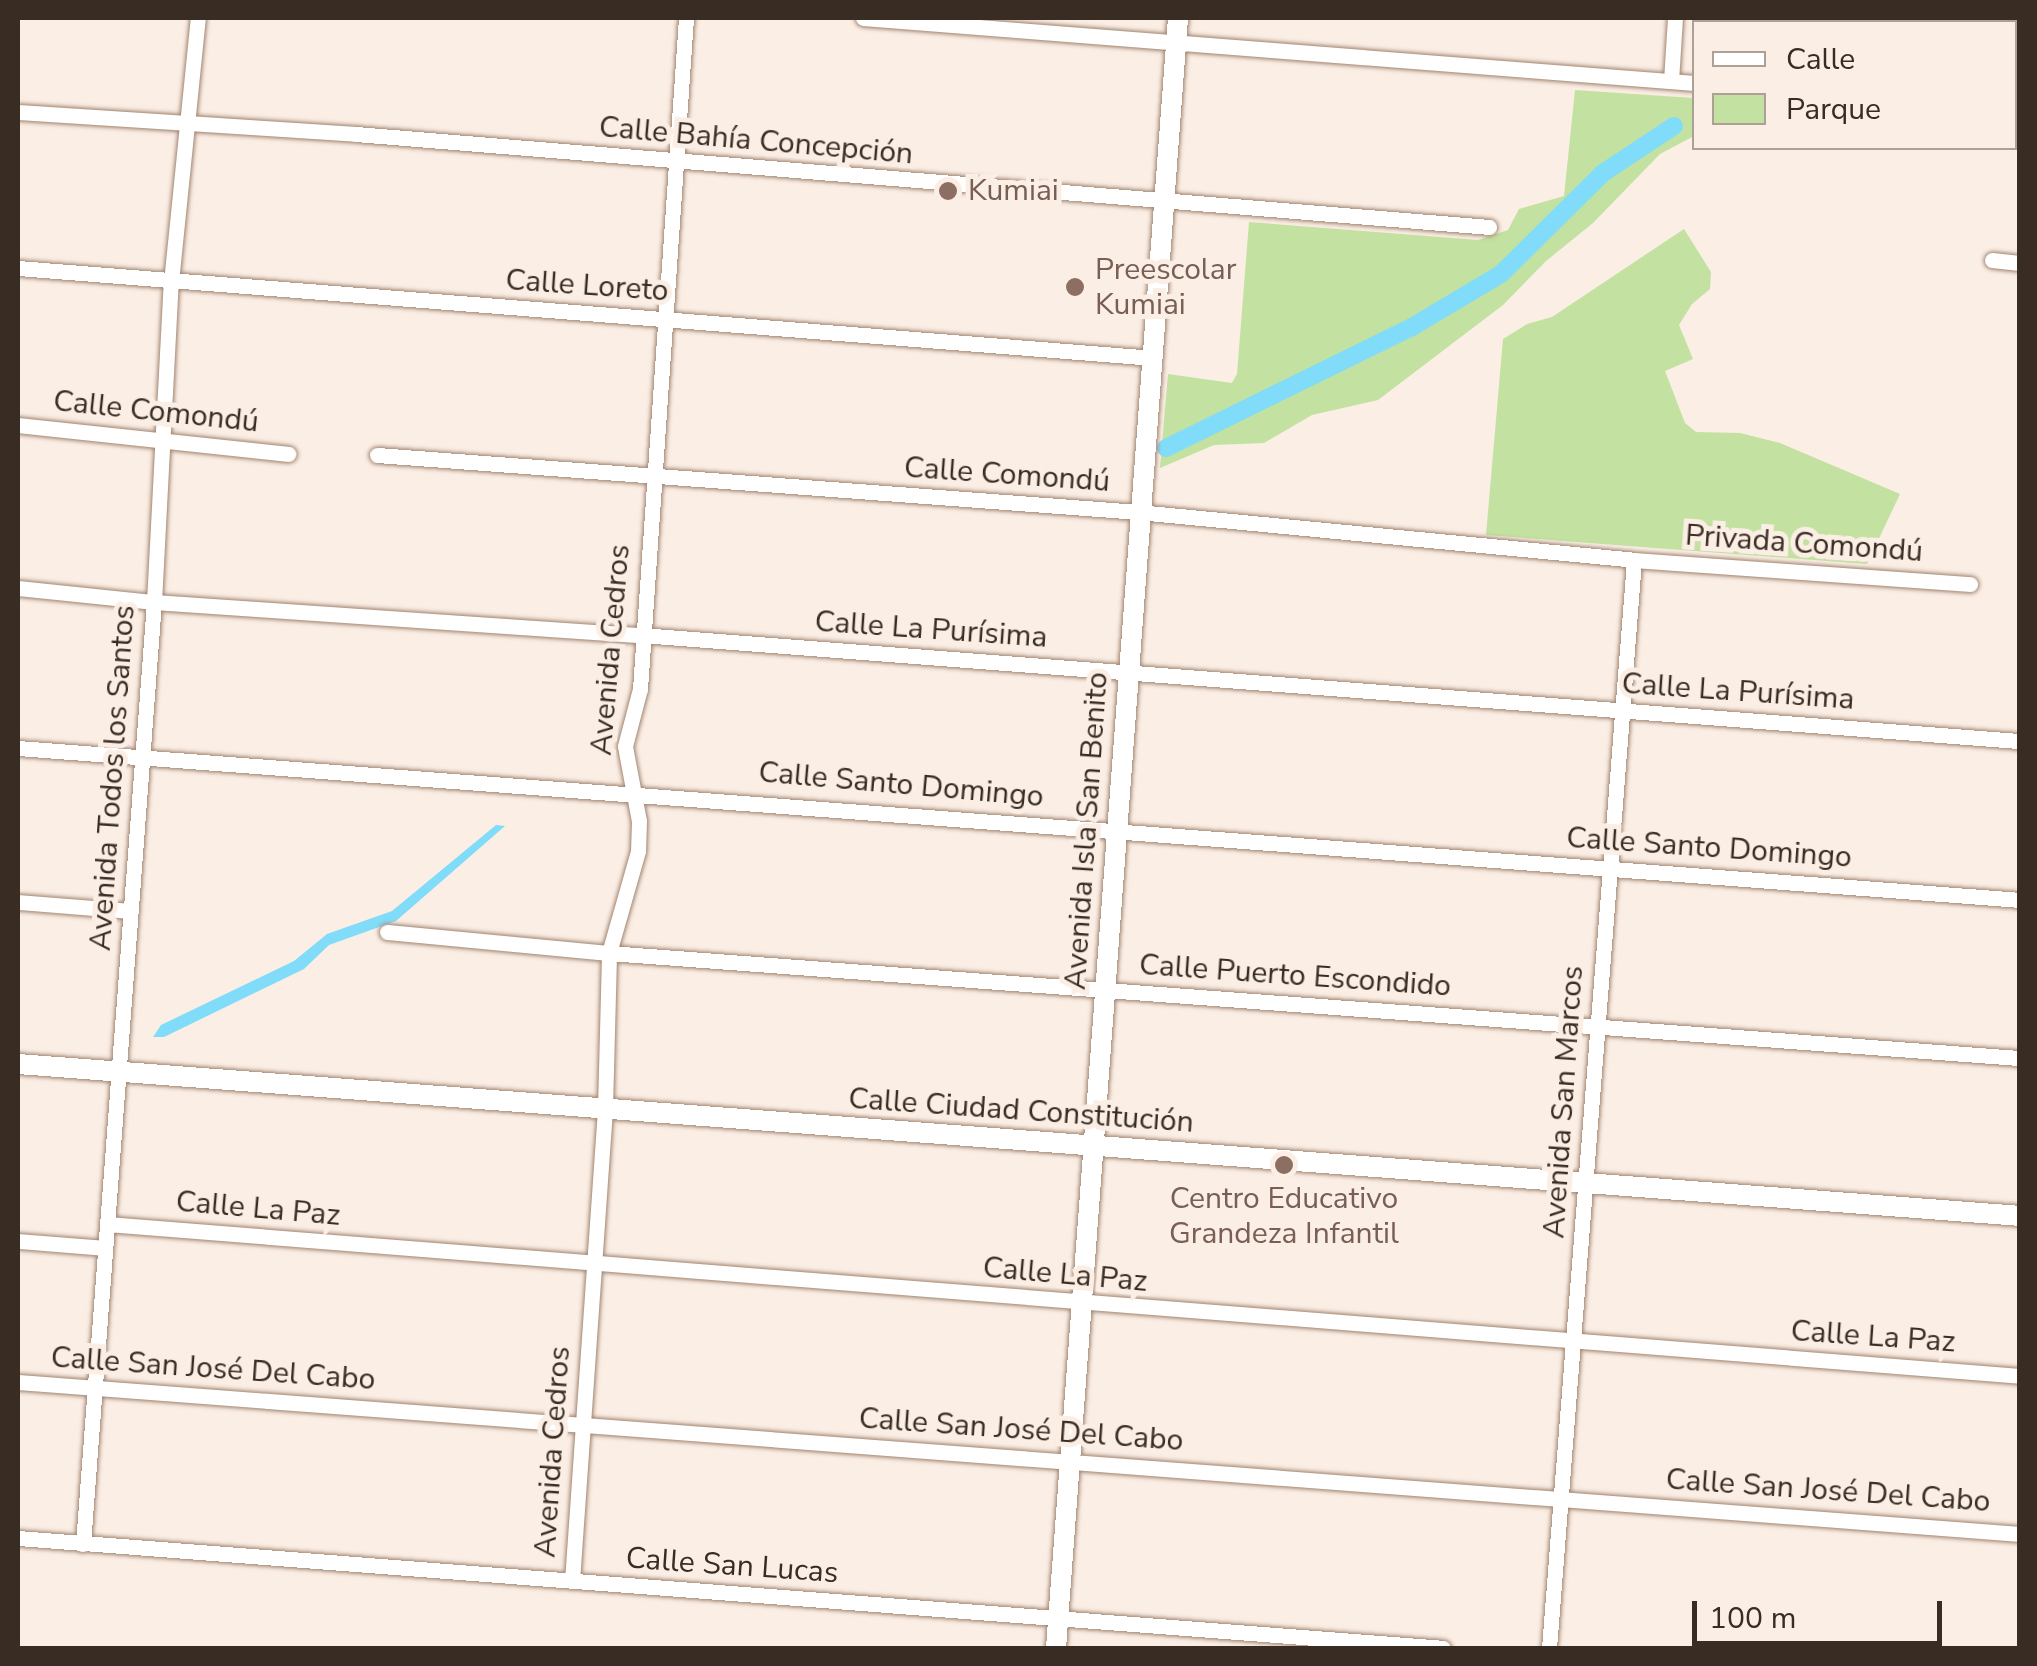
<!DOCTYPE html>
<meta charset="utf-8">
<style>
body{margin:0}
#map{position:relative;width:2037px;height:1666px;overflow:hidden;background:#fbeee5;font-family:"Nunito Sans",sans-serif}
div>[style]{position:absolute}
.green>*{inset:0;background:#c3e1a0}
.water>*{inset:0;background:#81dcf9}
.canal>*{height:18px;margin:-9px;padding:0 9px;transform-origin:9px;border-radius:9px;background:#81dcf9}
.roads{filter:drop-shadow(0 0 2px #a1846f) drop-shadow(0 0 2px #a1846f)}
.street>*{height:15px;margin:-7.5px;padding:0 7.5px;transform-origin:7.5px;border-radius:7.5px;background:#fff}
.secondary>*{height:20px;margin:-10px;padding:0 10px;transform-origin:10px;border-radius:10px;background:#fff}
.dots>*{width:28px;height:28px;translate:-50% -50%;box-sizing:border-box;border:5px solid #fbeee5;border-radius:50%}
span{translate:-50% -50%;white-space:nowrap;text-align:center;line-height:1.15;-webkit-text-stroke:10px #fbeee5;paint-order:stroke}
.street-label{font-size:30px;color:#382c23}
.education-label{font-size:30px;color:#785e54}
.left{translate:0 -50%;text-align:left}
.frame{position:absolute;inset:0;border:20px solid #382c23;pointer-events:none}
.legend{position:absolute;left:1692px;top:20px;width:325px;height:130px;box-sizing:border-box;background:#fbeee5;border:2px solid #ada097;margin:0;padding:12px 18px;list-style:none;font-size:30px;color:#382c23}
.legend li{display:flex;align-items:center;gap:20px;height:50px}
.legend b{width:50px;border:2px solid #ada097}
.scale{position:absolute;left:1692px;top:1601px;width:250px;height:45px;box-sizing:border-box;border:5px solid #382c23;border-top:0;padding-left:12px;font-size:30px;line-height:35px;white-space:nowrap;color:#382c23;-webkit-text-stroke:8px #fbeee5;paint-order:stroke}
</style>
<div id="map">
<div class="green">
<i style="clip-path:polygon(1575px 90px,1694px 98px,1694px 136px,1660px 154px,1593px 223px,1546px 261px,1503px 305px,1378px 400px,1312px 415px,1264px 443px,1214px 445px,1160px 468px,1168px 374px,1232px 383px,1237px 374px,1249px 222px,1478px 240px,1508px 230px,1519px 209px,1564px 196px)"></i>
<i style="clip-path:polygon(1684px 229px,1711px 272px,1710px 289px,1692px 304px,1679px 325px,1693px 359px,1665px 371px,1685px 423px,1696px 432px,1740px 433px,1780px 443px,1900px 494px,1867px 564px,1486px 535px,1503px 339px,1527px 324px,1552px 317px)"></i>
</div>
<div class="water">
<i style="clip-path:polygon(496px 825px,505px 826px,396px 921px,329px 945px,304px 969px,164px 1037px,153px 1037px,161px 1025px,294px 961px,327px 934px,392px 911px)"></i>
</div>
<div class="canal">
<i style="left:1780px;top:22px;width:7px;rotate:-34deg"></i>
<i style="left:1166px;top:448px;width:274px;rotate:-26.2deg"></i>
<i style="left:1412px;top:327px;width:104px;rotate:-30.8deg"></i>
<i style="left:1501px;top:274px;width:144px;rotate:-44.7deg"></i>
<i style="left:1603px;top:173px;width:85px;rotate:-33.5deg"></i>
</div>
<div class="roads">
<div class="street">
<i style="left:863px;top:18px;width:834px;rotate:4.47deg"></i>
<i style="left:1671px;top:81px;width:63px;rotate:-86.4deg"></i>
<i style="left:2014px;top:107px;width:6px;rotate:9deg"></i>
<i style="left:18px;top:112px;width:339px;rotate:3.7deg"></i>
<i style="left:356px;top:134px;width:1137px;rotate:4.69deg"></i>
<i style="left:1992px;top:260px;width:28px;rotate:6deg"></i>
<i style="left:18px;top:268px;width:1139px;rotate:4.53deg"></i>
<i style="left:18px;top:425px;width:272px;rotate:6.1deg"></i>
<i style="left:377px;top:455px;width:763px;rotate:4.28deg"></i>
<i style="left:1138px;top:512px;width:498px;rotate:5.5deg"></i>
<i style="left:1634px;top:560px;width:337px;rotate:4.1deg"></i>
<i style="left:18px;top:588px;width:137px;rotate:5.9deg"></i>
<i style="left:154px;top:602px;width:488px;rotate:3.9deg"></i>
<i style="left:641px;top:635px;width:1383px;rotate:4.4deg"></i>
<i style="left:18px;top:748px;width:2008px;rotate:4.34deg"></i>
<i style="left:18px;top:902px;width:112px;rotate:4.6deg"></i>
<i style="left:387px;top:932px;width:223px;rotate:5.4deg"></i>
<i style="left:609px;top:953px;width:1415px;rotate:4.26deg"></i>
<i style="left:107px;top:1224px;width:1919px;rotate:4.54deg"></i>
<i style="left:18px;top:1241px;width:87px;rotate:4.6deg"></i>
<i style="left:18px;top:1382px;width:2008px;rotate:4.34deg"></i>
<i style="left:18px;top:1538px;width:1429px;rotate:4.41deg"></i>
<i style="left:83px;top:1544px;width:945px;rotate:-85.69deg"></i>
<i style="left:154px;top:602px;width:320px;rotate:-87deg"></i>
<i style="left:171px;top:282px;width:265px;rotate:-84.2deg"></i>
<i style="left:572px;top:1581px;width:474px;rotate:-86deg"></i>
<i style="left:605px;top:1108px;width:155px;rotate:-88.5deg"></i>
<i style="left:609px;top:953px;width:106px;rotate:-74.1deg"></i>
<i style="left:638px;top:851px;width:30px;rotate:-88deg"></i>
<i style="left:639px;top:821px;width:76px;rotate:-100.6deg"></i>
<i style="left:625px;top:746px;width:59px;rotate:-75.3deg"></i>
<i style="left:640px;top:689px;width:673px;rotate:-86.08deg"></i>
<i style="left:1549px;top:1648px;width:1091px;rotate:-85.53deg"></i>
</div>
<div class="secondary">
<i style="left:18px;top:1064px;width:2008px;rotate:4.34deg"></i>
<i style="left:1056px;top:1648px;width:1635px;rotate:-85.72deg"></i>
</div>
</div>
<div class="dots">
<i style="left:948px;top:191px;background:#8d6e63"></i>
<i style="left:1075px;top:287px;background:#8d6e63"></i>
<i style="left:1284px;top:1165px;background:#8d6e63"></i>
</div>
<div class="street-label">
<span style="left:756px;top:141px;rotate:5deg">Calle Bahía Concepción</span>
<span style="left:587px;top:286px;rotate:4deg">Calle Loreto</span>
<span style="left:156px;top:412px;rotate:6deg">Calle Comondú</span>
<span style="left:1007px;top:475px;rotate:4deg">Calle Comondú</span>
<span style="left:1804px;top:544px;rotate:4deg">Privada Comondú</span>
<span style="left:931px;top:630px;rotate:4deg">Calle La Purísima</span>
<span style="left:611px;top:650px;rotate:-85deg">Avenida Cedros</span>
<span style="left:1738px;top:692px;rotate:4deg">Calle La Purísima</span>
<span style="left:113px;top:778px;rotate:-86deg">Avenida Todos los Santos</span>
<span style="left:901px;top:785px;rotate:5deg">Calle Santo Domingo</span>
<span style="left:1087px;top:831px;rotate:-86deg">Avenida Isla San Benito</span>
<span style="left:1709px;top:848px;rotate:4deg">Calle Santo Domingo</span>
<span style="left:1295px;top:976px;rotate:4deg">Calle Puerto Escondido</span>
<span style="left:1564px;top:1102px;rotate:-86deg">Avenida San Marcos</span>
<span style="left:1021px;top:1111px;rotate:4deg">Calle Ciudad Constitución</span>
<span style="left:258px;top:1209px;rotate:5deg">Calle La Paz</span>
<span style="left:1065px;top:1275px;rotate:5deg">Calle La Paz</span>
<span style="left:1873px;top:1337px;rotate:4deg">Calle La Paz</span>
<span style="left:213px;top:1369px;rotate:4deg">Calle San José Del Cabo</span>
<span style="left:1021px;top:1430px;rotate:4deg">Calle San José Del Cabo</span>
<span style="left:553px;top:1452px;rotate:-86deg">Avenida Cedros</span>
<span style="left:1828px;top:1491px;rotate:4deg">Calle San José Del Cabo</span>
<span style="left:732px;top:1566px;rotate:4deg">Calle San Lucas</span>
</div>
<div class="education-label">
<span class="left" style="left:968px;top:191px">Kumiai</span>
<span class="left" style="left:1095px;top:287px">Preescolar<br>Kumiai</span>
<span style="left:1284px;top:1216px">Centro Educativo<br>Grandeza Infantil</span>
</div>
<div class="frame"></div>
<ul class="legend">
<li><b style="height:12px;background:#fff"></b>Calle</li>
<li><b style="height:28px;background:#c3e1a0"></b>Parque</li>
</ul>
<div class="scale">100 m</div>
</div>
